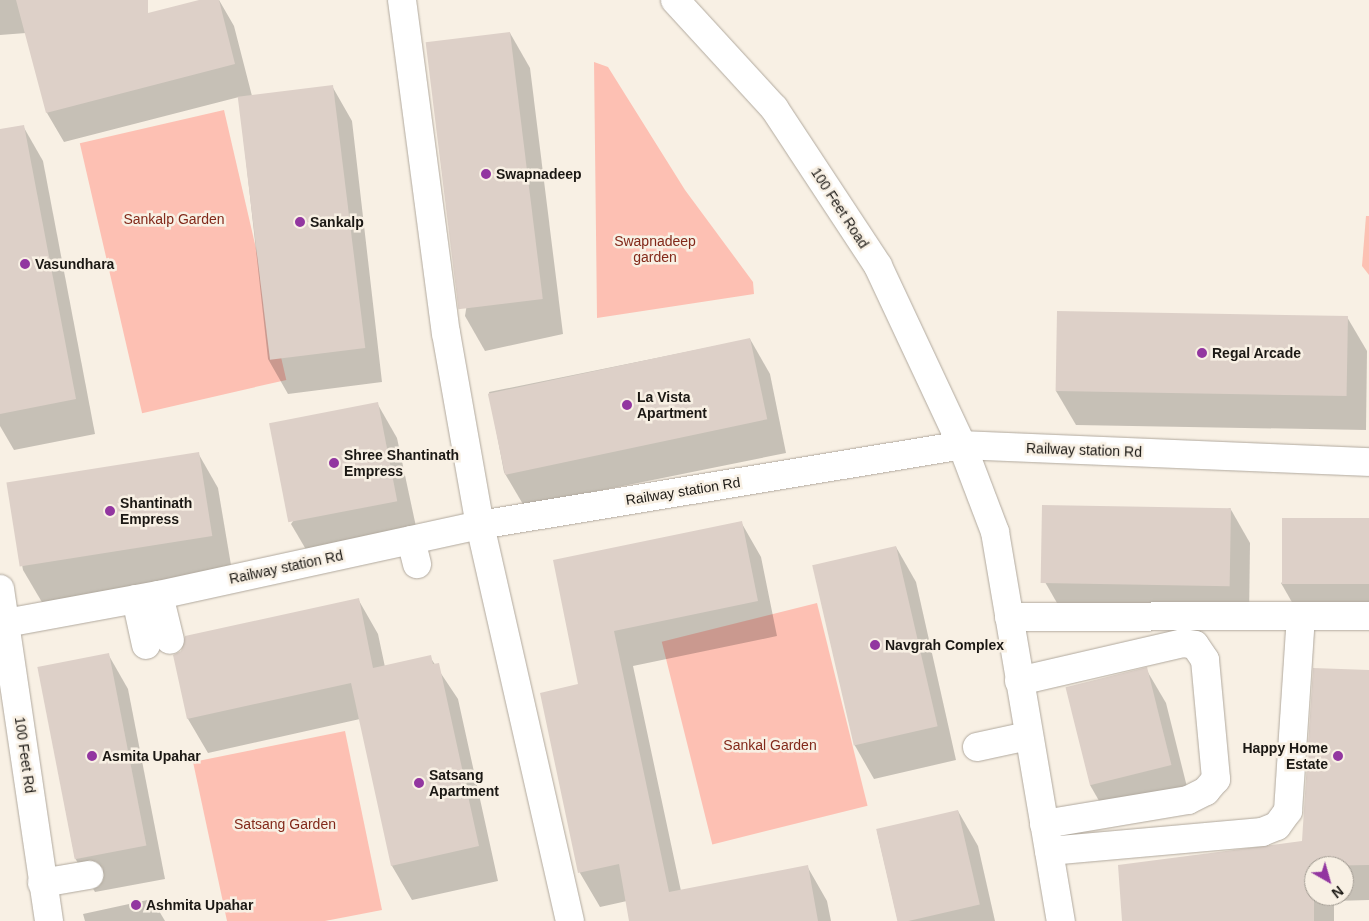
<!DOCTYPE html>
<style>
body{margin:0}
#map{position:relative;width:1369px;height:921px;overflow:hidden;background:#f8f0e4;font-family:Helvetica,sans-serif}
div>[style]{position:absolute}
.green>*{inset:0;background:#fdc0b3;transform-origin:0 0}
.shadow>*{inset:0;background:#0003}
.building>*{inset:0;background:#ddd0c8;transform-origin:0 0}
.roads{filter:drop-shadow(0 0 1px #b1a99e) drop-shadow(0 0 1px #b1a99e)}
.street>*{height:28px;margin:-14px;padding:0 14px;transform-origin:14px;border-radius:14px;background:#fff}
.dots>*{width:14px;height:14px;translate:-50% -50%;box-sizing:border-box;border:2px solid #f8f0e4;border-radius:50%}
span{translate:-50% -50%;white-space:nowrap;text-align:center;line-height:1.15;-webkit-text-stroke:5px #f8f0e4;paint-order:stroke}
.poi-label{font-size:14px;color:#1b1814;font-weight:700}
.left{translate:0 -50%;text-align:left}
.right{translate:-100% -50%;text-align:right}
.street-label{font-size:14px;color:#1b1814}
.park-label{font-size:14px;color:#82291a}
.north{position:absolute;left:1304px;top:856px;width:50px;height:50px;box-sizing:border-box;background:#f8f0e4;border:1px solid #a09a91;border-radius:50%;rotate:142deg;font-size:14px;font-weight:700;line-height:20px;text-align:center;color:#1b1814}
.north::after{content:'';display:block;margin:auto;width:18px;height:22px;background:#9236a0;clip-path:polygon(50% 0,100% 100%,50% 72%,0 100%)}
</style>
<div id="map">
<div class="green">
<i style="clip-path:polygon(594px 62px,608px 67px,685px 190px,753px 282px,754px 294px,597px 318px)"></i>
<i style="left:224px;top:110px;width:277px;height:148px;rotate:77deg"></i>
<i style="clip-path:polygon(1366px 216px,1369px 216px,1369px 275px,1362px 266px)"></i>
<i style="left:817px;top:603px;width:209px;height:160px;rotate:76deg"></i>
<i style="clip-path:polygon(345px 731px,382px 910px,325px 921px,227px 921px,193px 762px)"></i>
</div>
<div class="shadow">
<i style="clip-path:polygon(0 0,99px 0,100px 27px,204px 0,219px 0,234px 26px,252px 96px,332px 86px,352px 121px,382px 382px,288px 394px,268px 359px,239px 97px,64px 142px,47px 113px,26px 33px,0 35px)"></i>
<i style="clip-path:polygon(510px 33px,530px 68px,563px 334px,485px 351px,465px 316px)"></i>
<i style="clip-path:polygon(23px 126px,43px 161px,95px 434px,14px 450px,0 426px,0 131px)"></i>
<i style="clip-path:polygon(1347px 317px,1367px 351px,1366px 430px,1076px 425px,1056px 391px)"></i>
<i style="clip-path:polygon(750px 339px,770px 374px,786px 453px,524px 506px,504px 472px,489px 392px)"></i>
<i style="clip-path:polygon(377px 403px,397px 438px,418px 536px,311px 558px,291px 524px)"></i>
<i style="clip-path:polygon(198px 453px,218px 488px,232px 571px,43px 604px,23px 570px,8px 486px)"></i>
<i style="clip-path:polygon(1230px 508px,1250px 543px,1249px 619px,1065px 617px,1045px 582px)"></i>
<i style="clip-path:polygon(1369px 520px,1369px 620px,1301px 618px,1281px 583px)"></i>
<i style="clip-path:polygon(741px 522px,761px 557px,777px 636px,633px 666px,681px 891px,807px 866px,827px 901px,831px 921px,631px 921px,627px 901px,600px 907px,580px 873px,542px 694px,580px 685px,554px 561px)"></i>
<i style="clip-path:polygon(896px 547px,916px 582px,956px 760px,874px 779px,854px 744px)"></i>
<i style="clip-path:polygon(358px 599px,378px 634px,385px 667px,430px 657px,458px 699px,498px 881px,412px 900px,392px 866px,360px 719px,208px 753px,188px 719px,175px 656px)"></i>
<i style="clip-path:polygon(108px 654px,128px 689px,165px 879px,95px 892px,75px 858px,39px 668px)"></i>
<i style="clip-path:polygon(1146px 669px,1166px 703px,1190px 799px,1110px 820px,1090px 785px)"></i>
<i style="clip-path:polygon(evenodd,1369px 671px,1369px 900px,1334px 901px,1334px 921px,1124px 921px,1303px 842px,1369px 671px,1314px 866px,1344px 866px,1344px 896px,1314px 896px,1314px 866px)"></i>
<i style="clip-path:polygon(958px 811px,978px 846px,995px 921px,898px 921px,877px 831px)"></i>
<i style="clip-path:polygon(152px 899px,165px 921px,85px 921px,83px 914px)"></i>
</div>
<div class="building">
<i style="clip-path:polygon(16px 0,148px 0,148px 13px,199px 0,219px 0,235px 64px,46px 113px)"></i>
<i style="left:510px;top:32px;width:269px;height:85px;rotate:83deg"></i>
<i style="left:333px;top:85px;width:265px;height:96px;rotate:83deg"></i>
<i style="clip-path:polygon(24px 125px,76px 399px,0 414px,0 129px)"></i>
<i style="left:1057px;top:311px;width:291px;height:80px;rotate:1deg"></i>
<i style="left:750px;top:338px;width:83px;height:268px;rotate:78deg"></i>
<i style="left:378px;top:402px;width:101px;height:111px;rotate:79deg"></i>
<i style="left:199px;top:452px;width:85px;height:195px;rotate:81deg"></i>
<i style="left:1042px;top:505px;width:189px;height:78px;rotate:1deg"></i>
<i style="left:1282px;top:518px;width:87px;height:66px"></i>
<i style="clip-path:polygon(742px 521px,758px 601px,614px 631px,669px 892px,808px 865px,818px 921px,629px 921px,619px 864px,578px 873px,540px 693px,578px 684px,553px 560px)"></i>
<i style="left:896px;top:546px;width:185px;height:86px;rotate:77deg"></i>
<i style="clip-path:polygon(359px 598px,373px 668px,431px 655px,433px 664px,439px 663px,479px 846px,391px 866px,351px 683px,187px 719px,173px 655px,181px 651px,185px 636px)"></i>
<i style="left:109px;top:653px;width:196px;height:73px;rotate:79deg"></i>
<i style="left:1147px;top:667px;width:101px;height:84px;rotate:76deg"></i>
<i style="clip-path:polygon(1313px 668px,1369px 670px,1369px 865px,1314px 866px,1314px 921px,1122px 921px,1118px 865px,1302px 841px)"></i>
<i style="left:958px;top:810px;width:97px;height:84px;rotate:77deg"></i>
</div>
<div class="roads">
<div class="street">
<i style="left:402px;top:0;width:336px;rotate:82.5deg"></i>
<i style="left:446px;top:333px;width:195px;rotate:80deg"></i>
<i style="left:480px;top:525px;width:406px;rotate:77.2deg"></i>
<i style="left:675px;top:0;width:147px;rotate:47.5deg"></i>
<i style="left:774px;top:108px;width:189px;rotate:56.6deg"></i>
<i style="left:878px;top:266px;width:198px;rotate:64.9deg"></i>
<i style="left:962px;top:445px;width:93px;rotate:69.2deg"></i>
<i style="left:995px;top:532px;width:395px;rotate:80.4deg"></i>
<i style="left:411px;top:540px;width:25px;rotate:76deg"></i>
<i style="left:0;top:589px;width:336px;rotate:81.6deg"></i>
<i style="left:159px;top:595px;width:46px;rotate:76.3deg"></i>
<i style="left:136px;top:599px;width:47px;rotate:77.7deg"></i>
<i style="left:1009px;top:617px;width:360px;rotate:-0.2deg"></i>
<i style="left:6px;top:623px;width:156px;rotate:-10.4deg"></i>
<i style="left:159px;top:595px;width:329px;rotate:-12.3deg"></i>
<i style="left:480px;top:525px;width:489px;rotate:-9.4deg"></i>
<i style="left:962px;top:445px;width:407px;rotate:2.4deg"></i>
<i style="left:1019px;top:681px;width:168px;rotate:-13deg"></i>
<i style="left:1183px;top:643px;width:12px;rotate:9deg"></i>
<i style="left:1195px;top:645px;width:18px;rotate:56deg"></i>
<i style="left:1205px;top:660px;width:120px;rotate:84.7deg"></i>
<i style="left:1216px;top:779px;width:16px;rotate:130deg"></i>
<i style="left:1206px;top:791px;width:20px;rotate:153deg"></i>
<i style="left:1188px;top:800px;width:146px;rotate:170.5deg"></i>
<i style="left:977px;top:747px;width:52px;rotate:-12.2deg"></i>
<i style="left:1049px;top:851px;width:214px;rotate:-5.1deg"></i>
<i style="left:1262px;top:832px;width:16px;rotate:-22deg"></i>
<i style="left:1277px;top:826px;width:19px;rotate:-54deg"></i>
<i style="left:1288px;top:811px;width:195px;rotate:-86.2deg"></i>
<i style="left:42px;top:883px;width:48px;rotate:-9.7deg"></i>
</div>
</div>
<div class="dots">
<i style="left:486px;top:174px;background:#9236a0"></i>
<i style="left:300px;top:222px;background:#9236a0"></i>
<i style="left:25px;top:264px;background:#9236a0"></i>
<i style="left:1202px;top:353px;background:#9236a0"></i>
<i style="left:627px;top:405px;background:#9236a0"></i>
<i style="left:334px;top:463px;background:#9236a0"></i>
<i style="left:110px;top:511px;background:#9236a0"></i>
<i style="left:875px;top:645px;background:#9236a0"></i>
<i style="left:92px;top:756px;background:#9236a0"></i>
<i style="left:1338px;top:756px;background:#9236a0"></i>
<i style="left:419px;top:783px;background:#9236a0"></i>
<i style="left:136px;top:905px;background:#9236a0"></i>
</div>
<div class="poi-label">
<span class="left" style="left:496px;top:174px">Swapnadeep</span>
<span class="left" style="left:310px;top:222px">Sankalp</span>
<span class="left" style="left:35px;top:264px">Vasundhara</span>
<span class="left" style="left:1212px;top:353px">Regal Arcade</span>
<span class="left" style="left:637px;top:405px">La Vista<br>Apartment</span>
<span class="left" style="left:344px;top:463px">Shree Shantinath<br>Empress</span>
<span class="left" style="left:120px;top:511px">Shantinath<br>Empress</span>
<span class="left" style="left:885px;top:645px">Navgrah Complex</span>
<span class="right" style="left:1328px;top:756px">Happy Home<br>Estate</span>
<span class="left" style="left:102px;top:756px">Asmita Upahar</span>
<span class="left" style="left:429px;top:783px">Satsang<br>Apartment</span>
<span class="left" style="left:146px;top:905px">Ashmita Upahar</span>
</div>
<div class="street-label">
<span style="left:840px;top:208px;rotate:57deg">100 Feet Road</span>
<span style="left:1084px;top:450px;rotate:2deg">Railway station Rd</span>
<span style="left:683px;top:491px;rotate:-9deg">Railway station Rd</span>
<span style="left:286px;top:567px;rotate:-12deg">Railway station Rd</span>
<span style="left:25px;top:755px;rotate:82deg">100 Feet Rd</span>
</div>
<div class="park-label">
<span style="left:174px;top:219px">Sankalp Garden</span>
<span style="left:655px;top:249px">Swapnadeep<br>garden</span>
<span style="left:770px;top:745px">Sankal Garden</span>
<span style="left:285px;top:824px">Satsang Garden</span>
</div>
<div class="north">N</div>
</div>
